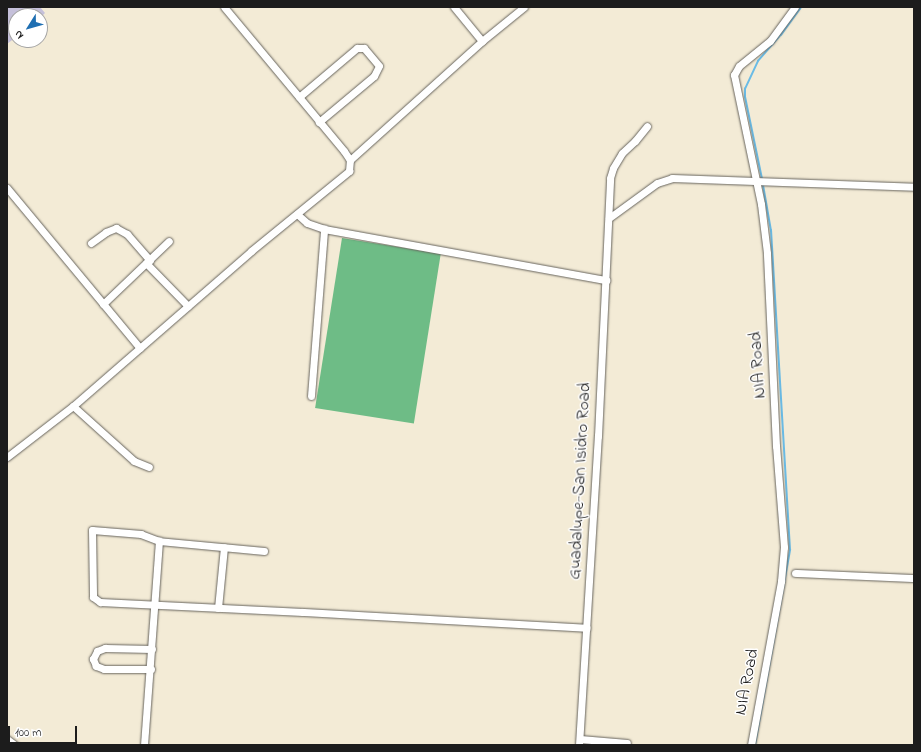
<!DOCTYPE html>
<style>
body{margin:0}
#map{position:relative;width:921px;height:752px;overflow:hidden;background:#f3ebd6;font-family:"Indie Flower",sans-serif}
div>[style]{position:absolute}
.industrial>*{inset:0;background:#c5c0da}
.forest>*{inset:0;background:#6ebc86;transform-origin:0 0}
.stream>*{height:1.5px;margin:-0.75px;padding:0 0.75px;transform-origin:0.75px;border-radius:0.75px;background:#6abbe5}
.roads{filter:drop-shadow(0 0 1px #67645d) drop-shadow(0 0 1px #67645d)}
.minor>*{height:7px;margin:-3.5px;padding:0 3.5px;transform-origin:3.5px;border-radius:3.5px;background:#fff}
span{translate:-50% -50%;white-space:nowrap;text-align:center;line-height:1.15;-webkit-text-stroke:3px #fff;paint-order:stroke}
.street-label{font-size:17px;color:#1c1c1c}
.frame{position:absolute;inset:0;border:8px solid #1c1c1c;pointer-events:none}
.north{position:absolute;left:8px;top:8px;width:40px;height:40px;box-sizing:border-box;background:#fff;border:1px solid #a4a4a4;border-radius:50%;rotate:233deg;font-size:11px;font-weight:700;line-height:16px;text-align:center;color:#1c1c1c}
.north::after{content:'';display:block;margin:auto;width:14px;height:18px;background:#1f6fb2;clip-path:polygon(50% 0,100% 100%,50% 72%,0 100%)}
.scale{position:absolute;left:8px;top:726px;width:69px;height:18px;box-sizing:border-box;border:2px solid #1c1c1c;border-top:0;padding-left:5px;font-size:12px;line-height:14px;white-space:nowrap;color:#1c1c1c;-webkit-text-stroke:3px #fff;paint-order:stroke}
</style>
<div id="map">
<div class="industrial">
<i style="clip-path:polygon(7px 7px,40px 7px,45px 13px,40px 18px,40px 16px,16px 16px,16px 37px,7px 44px)"></i>
</div>
<div class="forest">
<i style="left:342px;top:238px;width:100px;height:172px;rotate:9deg"></i>
</div>
<div class="stream">
<i style="left:762px;top:179px;width:84px;rotate:-101.7deg"></i>
<i style="left:745px;top:97px;width:8px;rotate:-90deg"></i>
<i style="left:745px;top:89px;width:31px;rotate:-65deg"></i>
<i style="left:758px;top:61px;width:35px;rotate:-49deg"></i>
<i style="left:781px;top:35px;width:34px;rotate:-54deg"></i>
<i style="left:755px;top:745px;width:198px;rotate:-79.8deg"></i>
<i style="left:790px;top:550px;width:320px;rotate:-93.4deg"></i>
<i style="left:771px;top:231px;width:47px;rotate:-99.9deg"></i>
</div>
<div class="roads">
<div class="minor">
<i style="left:454px;top:7px;width:44px;rotate:50.5deg"></i>
<i style="left:299px;top:97px;width:76px;rotate:-40.2deg"></i>
<i style="left:357px;top:48px;width:7px"></i>
<i style="left:364px;top:48px;width:23px;rotate:50deg"></i>
<i style="left:379px;top:66px;width:11px;rotate:117deg"></i>
<i style="left:374px;top:76px;width:72px;rotate:140.1deg"></i>
<i style="left:350px;top:160px;width:178px;rotate:-42deg"></i>
<i style="left:482px;top:41px;width:54px;rotate:-39deg"></i>
<i style="left:7px;top:188px;width:208px;rotate:50.3deg"></i>
<i style="left:297px;top:214px;width:13px;rotate:42deg"></i>
<i style="left:307px;top:223px;width:18px;rotate:19deg"></i>
<i style="left:324px;top:229px;width:287px;rotate:10.3deg"></i>
<i style="left:609px;top:218px;width:59px;rotate:-36.1deg"></i>
<i style="left:657px;top:183px;width:16px;rotate:-18deg"></i>
<i style="left:672px;top:178px;width:242px;rotate:2.1deg"></i>
<i style="left:91px;top:243px;width:19px;rotate:-36deg"></i>
<i style="left:106px;top:232px;width:11px;rotate:-22deg"></i>
<i style="left:116px;top:228px;width:13px;rotate:29deg"></i>
<i style="left:127px;top:234px;width:35px;rotate:49deg"></i>
<i style="left:146px;top:263px;width:60px;rotate:45.7deg"></i>
<i style="left:103px;top:304px;width:91px;rotate:-43.7deg"></i>
<i style="left:311px;top:396px;width:168px;rotate:-85.5deg"></i>
<i style="left:73px;top:406px;width:82px;rotate:42deg"></i>
<i style="left:134px;top:461px;width:16px;rotate:22deg"></i>
<i style="left:7px;top:457px;width:83px;rotate:-37.7deg"></i>
<i style="left:73px;top:406px;width:236px;rotate:-41deg"></i>
<i style="left:251px;top:251px;width:127px;rotate:-39.2deg"></i>
<i style="left:349px;top:171px;width:11px;rotate:-85deg"></i>
<i style="left:350px;top:160px;width:11px;rotate:-124deg"></i>
<i style="left:344px;top:151px;width:187px;rotate:-129.8deg"></i>
<i style="left:264px;top:551px;width:105px;rotate:-174.6deg"></i>
<i style="left:159px;top:541px;width:19px;rotate:-159deg"></i>
<i style="left:141px;top:534px;width:49px;rotate:-175.3deg"></i>
<i style="left:92px;top:530px;width:67px;rotate:89.1deg"></i>
<i style="left:93px;top:597px;width:9px;rotate:36deg"></i>
<i style="left:100px;top:602px;width:203px;rotate:2.8deg"></i>
<i style="left:303px;top:612px;width:284px;rotate:3.2deg"></i>
<i style="left:795px;top:573px;width:119px;rotate:2.4deg"></i>
<i style="left:218px;top:608px;width:61px;rotate:-84.4deg"></i>
<i style="left:151px;top:669px;width:47px;rotate:180deg"></i>
<i style="left:104px;top:669px;width:9px;rotate:-159deg"></i>
<i style="left:96px;top:666px;width:8px;rotate:-113deg"></i>
<i style="left:93px;top:659px;width:9px;rotate:-63deg"></i>
<i style="left:97px;top:651px;width:9px;rotate:-21deg"></i>
<i style="left:105px;top:648px;width:47px;rotate:1.2deg"></i>
<i style="left:7px;top:739px;width:10px;rotate:37deg"></i>
<i style="left:580px;top:739px;width:47px;rotate:4.9deg"></i>
<i style="left:144px;top:745px;width:205px;rotate:-85.8deg"></i>
<i style="left:579px;top:745px;width:310px;rotate:-86.5deg"></i>
<i style="left:598px;top:436px;width:258px;rotate:-87.3deg"></i>
<i style="left:610px;top:178px;width:10px;rotate:-73deg"></i>
<i style="left:613px;top:168px;width:17px;rotate:-59deg"></i>
<i style="left:622px;top:153px;width:18px;rotate:-43deg"></i>
<i style="left:635px;top:141px;width:19px;rotate:-51deg"></i>
<i style="left:751px;top:745px;width:167px;rotate:-79.6deg"></i>
<i style="left:781px;top:581px;width:34px;rotate:-85deg"></i>
<i style="left:784px;top:547px;width:101px;rotate:-94.5deg"></i>
<i style="left:776px;top:446px;width:193px;rotate:-92.7deg"></i>
<i style="left:767px;top:253px;width:49px;rotate:-97deg"></i>
<i style="left:761px;top:204px;width:132px;rotate:-101.8deg"></i>
<i style="left:734px;top:75px;width:10px;rotate:-61deg"></i>
<i style="left:739px;top:66px;width:40px;rotate:-39deg"></i>
<i style="left:770px;top:41px;width:42px;rotate:-53.7deg"></i>
</div>
</div>
<div class="street-label">
<span style="left:758px;top:365px;rotate:-94deg">NIA Road</span>
<span style="left:580px;top:481px;rotate:-87deg">Guadalupe-San Isidro Road</span>
<span style="left:747px;top:682px;rotate:-79deg">NIA Road</span>
</div>
<div class="frame"></div>
<div class="north">N</div>
<div class="scale">100 m</div>
</div>
